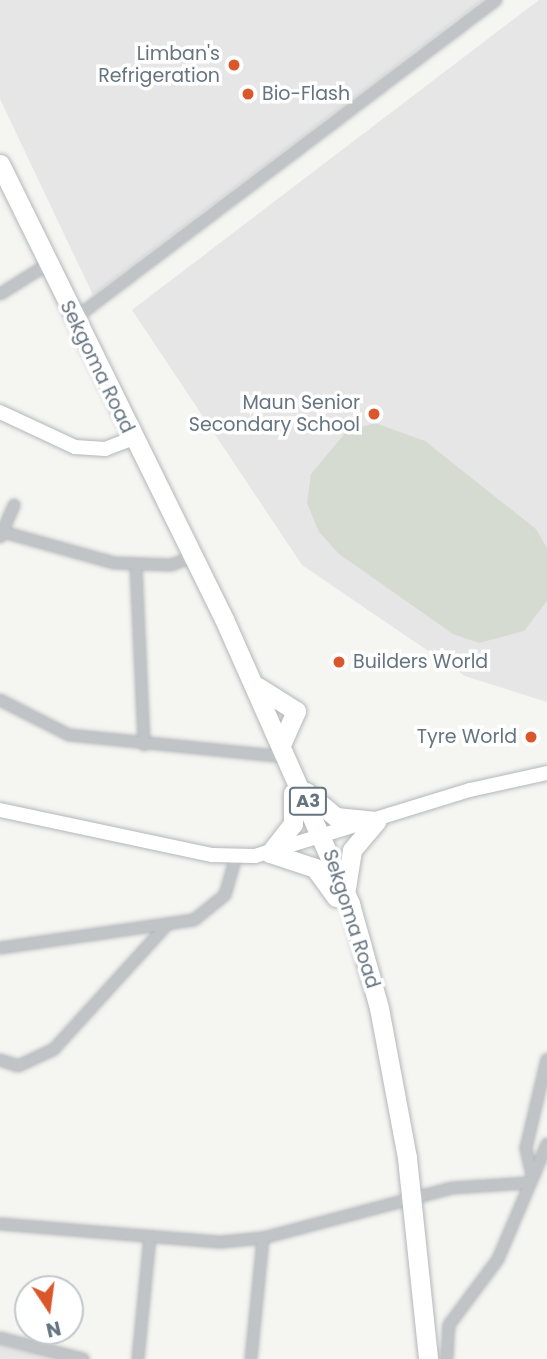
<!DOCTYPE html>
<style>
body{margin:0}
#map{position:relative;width:547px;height:1359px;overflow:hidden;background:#f5f5f1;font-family:Poppins,sans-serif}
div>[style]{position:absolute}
.built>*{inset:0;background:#e5e6e5}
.green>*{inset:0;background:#d6dbd2}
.roads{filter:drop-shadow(0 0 2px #b3b7bb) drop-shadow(0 0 2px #b3b7bb)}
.street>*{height:10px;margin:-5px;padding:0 5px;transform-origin:5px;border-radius:5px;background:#c0c4c7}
.secondary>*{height:14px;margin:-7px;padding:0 7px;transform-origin:7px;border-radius:7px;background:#fff}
.highway>*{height:19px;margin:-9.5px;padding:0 9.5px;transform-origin:9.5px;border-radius:9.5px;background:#fff}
.dots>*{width:19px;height:19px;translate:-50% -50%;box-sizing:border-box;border:4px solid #fff;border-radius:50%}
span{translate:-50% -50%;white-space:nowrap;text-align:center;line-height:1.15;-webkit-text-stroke:7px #fff;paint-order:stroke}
.shield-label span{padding:2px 5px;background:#fff;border:2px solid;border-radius:5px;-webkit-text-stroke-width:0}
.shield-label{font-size:18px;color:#657481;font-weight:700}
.poi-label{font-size:19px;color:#657481}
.right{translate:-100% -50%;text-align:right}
.left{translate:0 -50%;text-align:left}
.street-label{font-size:19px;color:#657481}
.north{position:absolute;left:14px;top:1275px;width:70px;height:70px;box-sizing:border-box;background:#fff;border:2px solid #c1c7cd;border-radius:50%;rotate:167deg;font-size:19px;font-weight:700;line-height:28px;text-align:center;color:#657481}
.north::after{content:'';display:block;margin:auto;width:24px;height:32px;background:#da572c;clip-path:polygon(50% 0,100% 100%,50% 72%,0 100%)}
</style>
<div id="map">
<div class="built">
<i style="clip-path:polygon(0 0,483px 0,93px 295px,0 99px)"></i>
<i style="clip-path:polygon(539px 0,547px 0,547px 702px,465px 676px,302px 565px,132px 310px)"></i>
<i style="clip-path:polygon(0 1344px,63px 1359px,0 1359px)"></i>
</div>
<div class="green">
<i style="clip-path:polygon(375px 423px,425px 441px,536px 529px,547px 548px,547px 601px,524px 631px,479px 643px,453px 634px,339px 554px,319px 532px,307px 503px,311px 474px,346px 432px)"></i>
</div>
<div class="roads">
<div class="street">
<i style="left:0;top:294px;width:57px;rotate:-32deg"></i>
<i style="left:74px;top:319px;width:529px;rotate:-37.09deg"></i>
<i style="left:3px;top:532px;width:115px;rotate:15.6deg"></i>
<i style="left:114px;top:563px;width:57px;rotate:2deg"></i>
<i style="left:171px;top:565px;width:20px;rotate:-20deg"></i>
<i style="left:0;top:537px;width:35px;rotate:-66deg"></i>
<i style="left:136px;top:566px;width:179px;rotate:87.4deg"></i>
<i style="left:0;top:700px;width:77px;rotate:26.9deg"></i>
<i style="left:69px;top:735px;width:208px;rotate:5.8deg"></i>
<i style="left:0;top:948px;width:196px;rotate:-8.2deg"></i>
<i style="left:194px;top:920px;width:40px;rotate:-39deg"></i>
<i style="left:225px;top:895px;width:40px;rotate:-74deg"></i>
<i style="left:0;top:1060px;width:19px;rotate:18deg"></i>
<i style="left:18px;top:1066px;width:40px;rotate:-25deg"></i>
<i style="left:54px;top:1049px;width:165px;rotate:-47.7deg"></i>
<i style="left:532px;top:1175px;width:28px;rotate:-103deg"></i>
<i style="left:526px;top:1148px;width:91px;rotate:-76.7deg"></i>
<i style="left:0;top:1224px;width:222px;rotate:4.7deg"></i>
<i style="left:221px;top:1242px;width:42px;rotate:-5.4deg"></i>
<i style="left:263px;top:1238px;width:196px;rotate:-14.8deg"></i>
<i style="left:452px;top:1188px;width:75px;rotate:-3.8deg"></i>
<i style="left:0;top:1338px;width:86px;rotate:14.2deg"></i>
<i style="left:138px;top:1359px;width:123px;rotate:-84.4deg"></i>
<i style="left:251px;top:1359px;width:122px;rotate:-84.3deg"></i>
<i style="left:447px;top:1359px;width:34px;rotate:-87deg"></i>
<i style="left:449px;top:1325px;width:82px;rotate:-53.4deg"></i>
<i style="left:498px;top:1259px;width:125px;rotate:-66.9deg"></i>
</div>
<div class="secondary">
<i style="left:0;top:412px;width:83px;rotate:25deg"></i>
<i style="left:75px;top:447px;width:30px;rotate:4deg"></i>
<i style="left:105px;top:449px;width:28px;rotate:-21deg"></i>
<i style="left:0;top:810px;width:217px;rotate:12deg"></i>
<i style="left:212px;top:855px;width:43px;rotate:1.3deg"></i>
<i style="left:255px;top:856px;width:225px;rotate:-17.1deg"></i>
<i style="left:470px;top:790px;width:79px;rotate:-12.4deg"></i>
</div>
<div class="highway">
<i style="left:0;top:164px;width:507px;rotate:63.79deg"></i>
<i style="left:224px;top:619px;width:312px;rotate:66.1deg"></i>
<i style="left:350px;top:904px;width:108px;rotate:74.4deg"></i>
<i style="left:379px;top:1008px;width:153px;rotate:79.4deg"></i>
<i style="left:407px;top:1158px;width:202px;rotate:84deg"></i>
<i style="left:258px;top:687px;width:45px;rotate:32.3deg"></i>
<i style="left:296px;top:711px;width:34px;rotate:114deg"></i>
<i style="left:306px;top:792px;width:39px;rotate:40deg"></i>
<i style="left:336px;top:817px;width:40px;rotate:5.7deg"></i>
<i style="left:270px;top:853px;width:47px;rotate:18.4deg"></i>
<i style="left:315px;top:868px;width:36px;rotate:54deg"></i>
<i style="left:270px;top:853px;width:37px;rotate:-52deg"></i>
<i style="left:293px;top:824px;width:31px;rotate:-90deg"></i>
<i style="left:346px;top:888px;width:38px;rotate:-81deg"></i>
<i style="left:352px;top:850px;width:38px;rotate:-50deg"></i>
</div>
</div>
<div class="dots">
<i style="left:234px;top:65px;background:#da572c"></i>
<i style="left:248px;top:94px;background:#da572c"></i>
<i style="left:374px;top:414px;background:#da572c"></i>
<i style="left:339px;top:662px;background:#da572c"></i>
<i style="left:531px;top:737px;background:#da572c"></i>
</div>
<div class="shield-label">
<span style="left:308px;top:801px">A3</span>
</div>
<div class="poi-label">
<span class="right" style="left:220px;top:65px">Limban's<br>Refrigeration</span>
<span class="left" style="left:262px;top:94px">Bio-Flash</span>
<span class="right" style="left:360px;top:414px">Maun Senior<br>Secondary School</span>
<span class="left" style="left:353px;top:662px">Builders World</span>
<span class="right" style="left:517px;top:737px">Tyre World</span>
</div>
<div class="street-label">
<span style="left:97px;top:367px;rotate:64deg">Sekgoma Road</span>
<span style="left:351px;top:919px;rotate:72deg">Sekgoma Road</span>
</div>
<div class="north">N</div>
</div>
